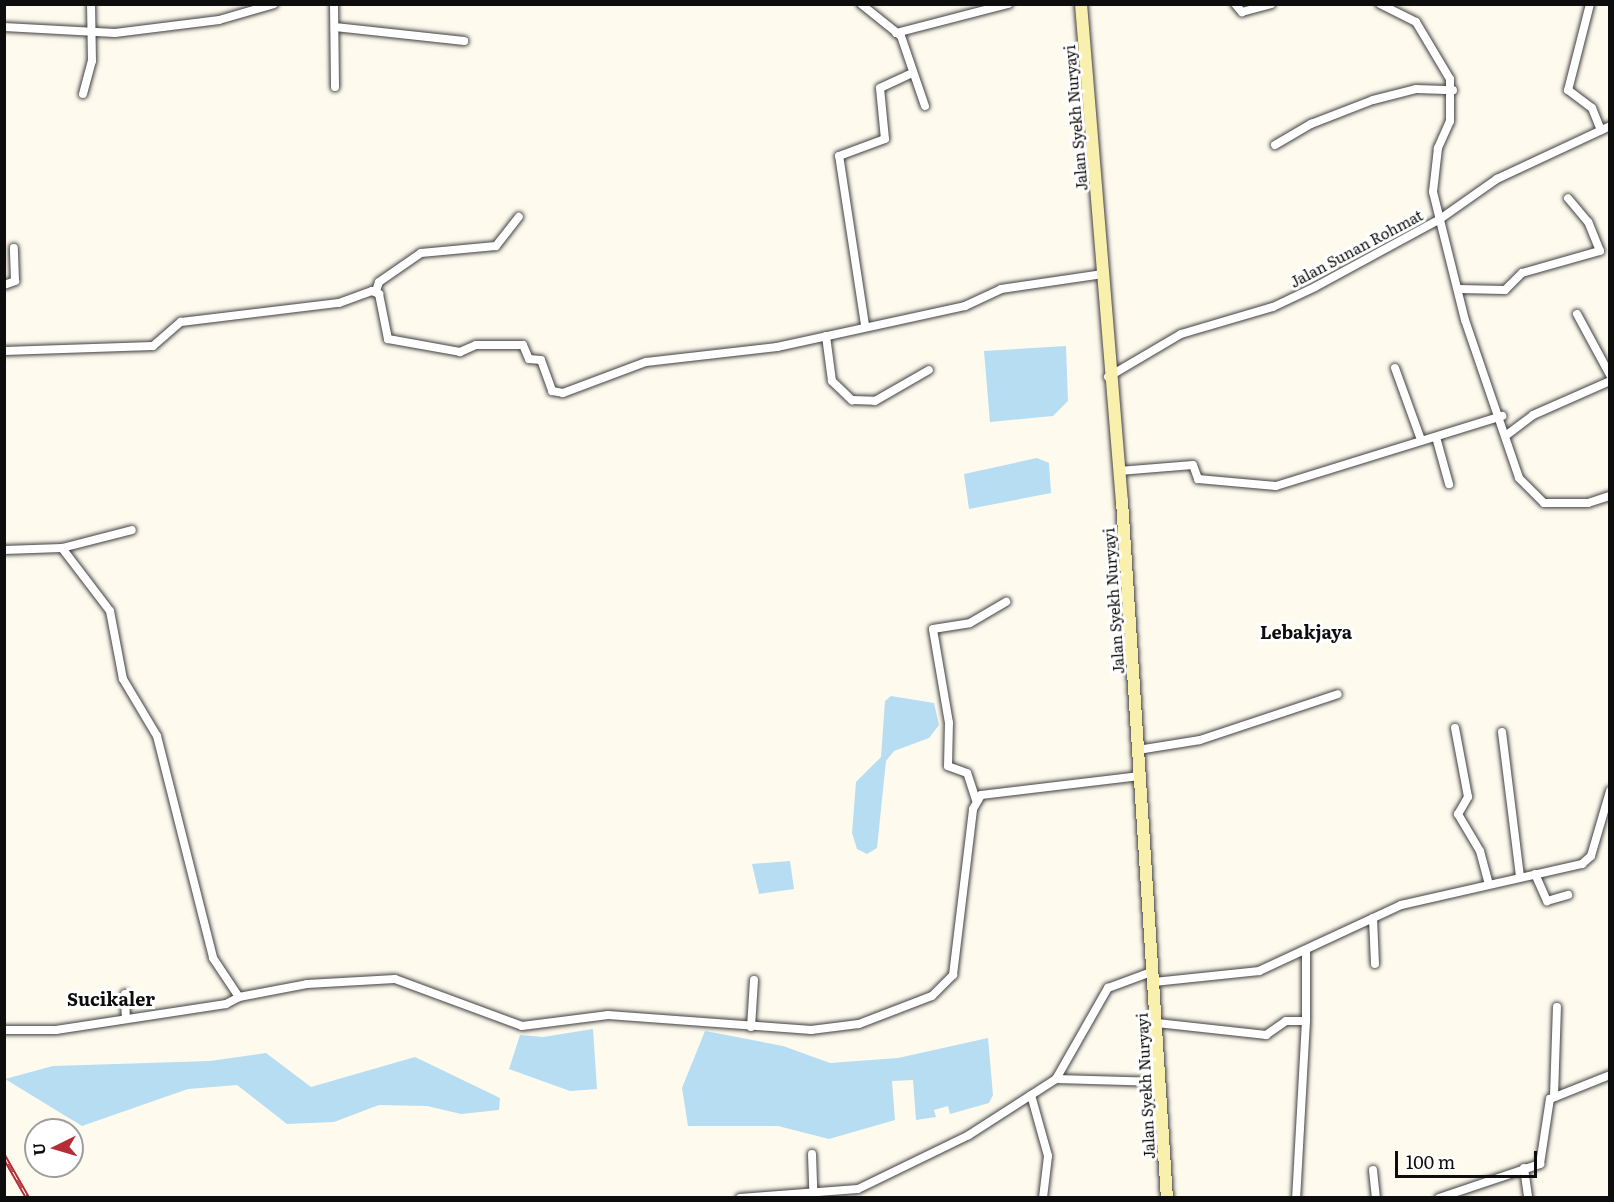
<!DOCTYPE html>
<style>
body{margin:0}
#map{position:relative;width:1614px;height:1202px;overflow:hidden;background:#fefaee;font-family:Literata,serif}
div>[style]{position:absolute}
.water>*{inset:0;background:#b6ddf2}
.roads{filter:drop-shadow(0 0 2px #404040) drop-shadow(0 0 2px #404040)}
.minor>*{height:8px;margin:-4px;padding:0 4px;transform-origin:4px;border-radius:4px;background:#fff}
.secondary>*{height:12px;margin:-6px;padding:0 6px;transform-origin:6px;border-radius:6px;background:#faf0ad}
.rail>*{height:5px;margin-top:-2.5px;transform-origin:0;background:repeating-linear-gradient(90deg,#fff 0 9px,#b52d37 0 18px);box-sizing:border-box;border-block:2px solid #b52d37}
span{translate:-50% -50%;white-space:nowrap;text-align:center;line-height:1.15;-webkit-text-stroke:6px #fff;paint-order:stroke}
.street-label{font-size:15px;color:#0d0d0d}
.quarter-label{font-size:18px;color:#0d0d0d;font-weight:700}
.frame{position:absolute;inset:0;border:6px solid #0d0d0d;pointer-events:none}
.north{position:absolute;left:24px;top:1118px;width:60px;height:60px;box-sizing:border-box;background:#fff;border:2px solid #9e9e9e;border-radius:50%;rotate:265deg;font-size:16px;font-weight:700;line-height:24px;text-align:center;color:#0d0d0d}
.north::after{content:'';display:block;margin:auto;width:21px;height:27px;background:#b52d37;clip-path:polygon(50% 0,100% 100%,50% 72%,0 100%)}
.scale{position:absolute;left:1395px;top:1151px;width:142px;height:27px;box-sizing:border-box;border:3px solid #0d0d0d;border-top:0;padding-left:8px;font-size:18px;line-height:21px;white-space:nowrap;color:#0d0d0d;-webkit-text-stroke:4px #fff;paint-order:stroke}
</style>
<div id="map">
<div class="water">
<i style="clip-path:polygon(1066px 346px,1068px 401px,1053px 416px,990px 422px,984px 351px)"></i>
<i style="clip-path:polygon(1037px 458px,1049px 463px,1051px 493px,969px 509px,964px 474px)"></i>
<i style="clip-path:polygon(891px 696px,934px 703px,939px 725px,929px 738px,894px 751px,886px 761px,877px 848px,867px 854px,857px 849px,852px 833px,856px 782px,881px 757px,885px 701px)"></i>
<i style="clip-path:polygon(790px 861px,794px 889px,759px 894px,752px 864px)"></i>
<i style="clip-path:polygon(593px 1029px,597px 1089px,570px 1091px,509px 1069px,520px 1035px,543px 1037px)"></i>
<i style="clip-path:polygon(705px 1031px,783px 1046px,830px 1063px,898px 1058px,988px 1038px,993px 1095px,989px 1103px,950px 1114px,948px 1106px,934px 1110px,936px 1117px,916px 1120px,913px 1080px,892px 1081px,895px 1120px,829px 1139px,778px 1126px,688px 1126px,682px 1088px)"></i>
<i style="clip-path:polygon(266px 1053px,311px 1087px,415px 1057px,500px 1098px,499px 1110px,461px 1114px,427px 1106px,379px 1105px,334px 1122px,287px 1124px,237px 1085px,188px 1089px,82px 1126px,5px 1079px,53px 1066px,210px 1061px)"></i>
</div>
<div class="roads">
<div class="minor">
<i style="left:334px;top:4px;width:83px;rotate:89.3deg"></i>
<i style="left:861px;top:4px;width:51px;rotate:38.7deg"></i>
<i style="left:901px;top:36px;width:74px;rotate:71.1deg"></i>
<i style="left:1235px;top:4px;width:11px;rotate:49deg"></i>
<i style="left:1242px;top:12px;width:30px;rotate:-15deg"></i>
<i style="left:1380px;top:4px;width:40px;rotate:26.6deg"></i>
<i style="left:1416px;top:22px;width:66px;rotate:59.2deg"></i>
<i style="left:1450px;top:79px;width:42px;rotate:90deg"></i>
<i style="left:1450px;top:121px;width:30px;rotate:114deg"></i>
<i style="left:1438px;top:148px;width:44px;rotate:96.5deg"></i>
<i style="left:1433px;top:192px;width:132px;rotate:76deg"></i>
<i style="left:1465px;top:320px;width:167px;rotate:71.1deg"></i>
<i style="left:1519px;top:478px;width:35px;rotate:45deg"></i>
<i style="left:1544px;top:503px;width:44px"></i>
<i style="left:1588px;top:503px;width:23px;rotate:-18deg"></i>
<i style="left:1590px;top:4px;width:89px;rotate:104.3deg"></i>
<i style="left:1568px;top:90px;width:30px;rotate:37deg"></i>
<i style="left:1592px;top:108px;width:24px;rotate:68deg"></i>
<i style="left:4px;top:27px;width:111px;rotate:3.1deg"></i>
<i style="left:115px;top:33px;width:105px;rotate:-7.1deg"></i>
<i style="left:219px;top:20px;width:57px;rotate:-16.2deg"></i>
<i style="left:335px;top:27px;width:130px;rotate:6.2deg"></i>
<i style="left:896px;top:33px;width:116px;rotate:-14.5deg"></i>
<i style="left:83px;top:94px;width:34px;rotate:-75deg"></i>
<i style="left:92px;top:61px;width:57px;rotate:-91deg"></i>
<i style="left:1275px;top:145px;width:42px;rotate:-30.3deg"></i>
<i style="left:1311px;top:124px;width:66px;rotate:-21.2deg"></i>
<i style="left:1373px;top:100px;width:44px;rotate:-14.3deg"></i>
<i style="left:1416px;top:89px;width:37px;rotate:2deg"></i>
<i style="left:4px;top:285px;width:12px;rotate:-20deg"></i>
<i style="left:15px;top:281px;width:33px;rotate:-92deg"></i>
<i style="left:1459px;top:289px;width:46px;rotate:1.2deg"></i>
<i style="left:1505px;top:290px;width:24px;rotate:-45deg"></i>
<i style="left:1522px;top:273px;width:81px;rotate:-15.8deg"></i>
<i style="left:1600px;top:251px;width:31px;rotate:-112deg"></i>
<i style="left:1588px;top:222px;width:31px;rotate:-130deg"></i>
<i style="left:376px;top:291px;width:9px;rotate:-72deg"></i>
<i style="left:379px;top:282px;width:51px;rotate:-34.6deg"></i>
<i style="left:421px;top:253px;width:75px;rotate:-5.3deg"></i>
<i style="left:496px;top:246px;width:37px;rotate:-52deg"></i>
<i style="left:1577px;top:314px;width:69px;rotate:61.6deg"></i>
<i style="left:865px;top:325px;width:171px;rotate:-98.7deg"></i>
<i style="left:839px;top:156px;width:49px;rotate:-20.3deg"></i>
<i style="left:885px;top:139px;width:51px;rotate:-95.6deg"></i>
<i style="left:880px;top:88px;width:33px;rotate:-25deg"></i>
<i style="left:826px;top:336px;width:45px;rotate:82.4deg"></i>
<i style="left:832px;top:381px;width:28px;rotate:44deg"></i>
<i style="left:852px;top:400px;width:23px;rotate:2deg"></i>
<i style="left:875px;top:401px;width:62px;rotate:-29.9deg"></i>
<i style="left:4px;top:351px;width:149px;rotate:-1.9deg"></i>
<i style="left:153px;top:346px;width:37px;rotate:-41deg"></i>
<i style="left:181px;top:322px;width:159px;rotate:-6.9deg"></i>
<i style="left:339px;top:303px;width:35px;rotate:-20deg"></i>
<i style="left:372px;top:291px;width:8px;rotate:23deg"></i>
<i style="left:379px;top:294px;width:46px;rotate:78.7deg"></i>
<i style="left:388px;top:339px;width:73px;rotate:10.2deg"></i>
<i style="left:460px;top:352px;width:17px;rotate:-24deg"></i>
<i style="left:476px;top:345px;width:47px"></i>
<i style="left:523px;top:345px;width:15px;rotate:67deg"></i>
<i style="left:529px;top:359px;width:12px;rotate:5deg"></i>
<i style="left:541px;top:360px;width:33px;rotate:70deg"></i>
<i style="left:552px;top:391px;width:11px;rotate:10deg"></i>
<i style="left:563px;top:393px;width:89px;rotate:-20.5deg"></i>
<i style="left:646px;top:362px;width:132px;rotate:-6.5deg"></i>
<i style="left:777px;top:347px;width:192px;rotate:-12.3deg"></i>
<i style="left:965px;top:306px;width:40px;rotate:-25deg"></i>
<i style="left:1001px;top:289px;width:103px;rotate:-8.4deg"></i>
<i style="left:1395px;top:368px;width:77px;rotate:70.1deg"></i>
<i style="left:1108px;top:377px;width:85px;rotate:-30.5deg"></i>
<i style="left:1181px;top:334px;width:96px;rotate:-16.4deg"></i>
<i style="left:1273px;top:307px;width:47px;rotate:-25.5deg"></i>
<i style="left:1315px;top:287px;width:142px;rotate:-28.5deg"></i>
<i style="left:1440px;top:219px;width:70px;rotate:-35.1deg"></i>
<i style="left:1497px;top:179px;width:125px;rotate:-25.1deg"></i>
<i style="left:1508px;top:434px;width:31px;rotate:-37deg"></i>
<i style="left:1533px;top:415px;width:84px;rotate:-23.8deg"></i>
<i style="left:1436px;top:437px;width:49px;rotate:74.5deg"></i>
<i style="left:1119px;top:471px;width:74px;rotate:-4.6deg"></i>
<i style="left:1193px;top:465px;width:15px;rotate:70deg"></i>
<i style="left:1198px;top:479px;width:78px;rotate:5.1deg"></i>
<i style="left:1276px;top:486px;width:237px;rotate:-17.2deg"></i>
<i style="left:62px;top:548px;width:72px;rotate:-14.4deg"></i>
<i style="left:4px;top:550px;width:58px;rotate:-2deg"></i>
<i style="left:62px;top:548px;width:79px;rotate:52.7deg"></i>
<i style="left:110px;top:611px;width:69px;rotate:79.2deg"></i>
<i style="left:123px;top:679px;width:66px;rotate:59.2deg"></i>
<i style="left:157px;top:736px;width:229px;rotate:75.8deg"></i>
<i style="left:213px;top:958px;width:47px;rotate:56.3deg"></i>
<i style="left:239px;top:997px;width:69px;rotate:-10.8deg"></i>
<i style="left:307px;top:984px;width:88px;rotate:-3.3deg"></i>
<i style="left:395px;top:979px;width:135px;rotate:20.3deg"></i>
<i style="left:522px;top:1026px;width:87px;rotate:-7.3deg"></i>
<i style="left:608px;top:1015px;width:204px;rotate:4.2deg"></i>
<i style="left:811px;top:1030px;width:48px;rotate:-7.1deg"></i>
<i style="left:859px;top:1024px;width:78px;rotate:-21deg"></i>
<i style="left:932px;top:996px;width:30px;rotate:-45deg"></i>
<i style="left:953px;top:975px;width:167px;rotate:-83.1deg"></i>
<i style="left:973px;top:809px;width:16px;rotate:-60deg"></i>
<i style="left:981px;top:795px;width:160px;rotate:-6.8deg"></i>
<i style="left:1455px;top:728px;width:70px;rotate:79.3deg"></i>
<i style="left:1468px;top:797px;width:20px;rotate:120deg"></i>
<i style="left:1458px;top:814px;width:43px;rotate:59.3deg"></i>
<i style="left:1480px;top:851px;width:34px;rotate:75deg"></i>
<i style="left:1502px;top:732px;width:146px;rotate:82.9deg"></i>
<i style="left:1138px;top:750px;width:63px;rotate:-9.2deg"></i>
<i style="left:1200px;top:740px;width:145px;rotate:-18.4deg"></i>
<i style="left:976px;top:800px;width:28px;rotate:-108deg"></i>
<i style="left:967px;top:773px;width:20px;rotate:-160deg"></i>
<i style="left:948px;top:766px;width:43px;rotate:-88.7deg"></i>
<i style="left:949px;top:723px;width:95px;rotate:-99.7deg"></i>
<i style="left:933px;top:629px;width:37px;rotate:-9deg"></i>
<i style="left:970px;top:623px;width:42px;rotate:-30.3deg"></i>
<i style="left:1535px;top:874px;width:30px;rotate:66deg"></i>
<i style="left:1547px;top:901px;width:22px;rotate:-16deg"></i>
<i style="left:1373px;top:918px;width:46px;rotate:87.5deg"></i>
<i style="left:1154px;top:982px;width:106px;rotate:-6deg"></i>
<i style="left:1259px;top:971px;width:157px;rotate:-24.9deg"></i>
<i style="left:1401px;top:905px;width:186px;rotate:-12.8deg"></i>
<i style="left:1582px;top:864px;width:12px;rotate:-42deg"></i>
<i style="left:1591px;top:856px;width:68px;rotate:-73.7deg"></i>
<i style="left:125px;top:994px;width:24px;rotate:88deg"></i>
<i style="left:1306px;top:1021px;width:69px;rotate:-90deg"></i>
<i style="left:1157px;top:1023px;width:110px;rotate:6.3deg"></i>
<i style="left:1266px;top:1035px;width:24px;rotate:-35deg"></i>
<i style="left:1286px;top:1021px;width:20px"></i>
<i style="left:1306px;top:1021px;width:177px;rotate:93.2deg"></i>
<i style="left:751px;top:1027px;width:47px;rotate:-86.3deg"></i>
<i style="left:4px;top:1030px;width:52px"></i>
<i style="left:56px;top:1030px;width:172px;rotate:-8.7deg"></i>
<i style="left:226px;top:1004px;width:15px;rotate:-28deg"></i>
<i style="left:1056px;top:1079px;width:105px;rotate:1.6deg"></i>
<i style="left:1031px;top:1095px;width:63px;rotate:74.4deg"></i>
<i style="left:1048px;top:1156px;width:42px;rotate:96.8deg"></i>
<i style="left:1554px;top:1096px;width:89px;rotate:-88.1deg"></i>
<i style="left:812px;top:1154px;width:38px;rotate:88deg"></i>
<i style="left:1524px;top:1168px;width:30px;rotate:82deg"></i>
<i style="left:1373px;top:1170px;width:28px;rotate:84deg"></i>
<i style="left:740px;top:1198px;width:118px;rotate:-4.4deg"></i>
<i style="left:858px;top:1189px;width:123px;rotate:-25.9deg"></i>
<i style="left:969px;top:1135px;width:103px;rotate:-32.8deg"></i>
<i style="left:1056px;top:1079px;width:105px;rotate:-60.3deg"></i>
<i style="left:1108px;top:988px;width:49px;rotate:-20.3deg"></i>
<i style="left:1439px;top:1198px;width:107px;rotate:-18.6deg"></i>
<i style="left:1540px;top:1164px;width:66px;rotate:-81.3deg"></i>
<i style="left:1550px;top:1099px;width:65px;rotate:-21.8deg"></i>
</div>
<div class="secondary">
<i style="left:1081px;top:4px;width:499px;rotate:85.3deg"></i>
<i style="left:1122px;top:501px;width:698px;rotate:86.31deg"></i>
</div>
</div>
<div class="rail">
<i style="left:4px;top:1156px;width:48px;rotate:60.3deg"></i>
</div>
<div class="street-label">
<span style="left:1075px;top:118px;rotate:-95deg">Jalan Syekh Nuryayi</span>
<span style="left:1356px;top:248px;rotate:-28deg">Jalan Sunan Rohmat</span>
<span style="left:1113px;top:601px;rotate:-94deg">Jalan Syekh Nuryayi</span>
<span style="left:1145px;top:1086px;rotate:-93deg">Jalan Syekh Nuryayi</span>
</div>
<div class="quarter-label">
<span style="left:1306px;top:632px">Lebakjaya</span>
<span style="left:111px;top:999px">Sucikaler</span>
</div>
<div class="frame"></div>
<div class="north">U</div>
<div class="scale">100 m</div>
</div>
